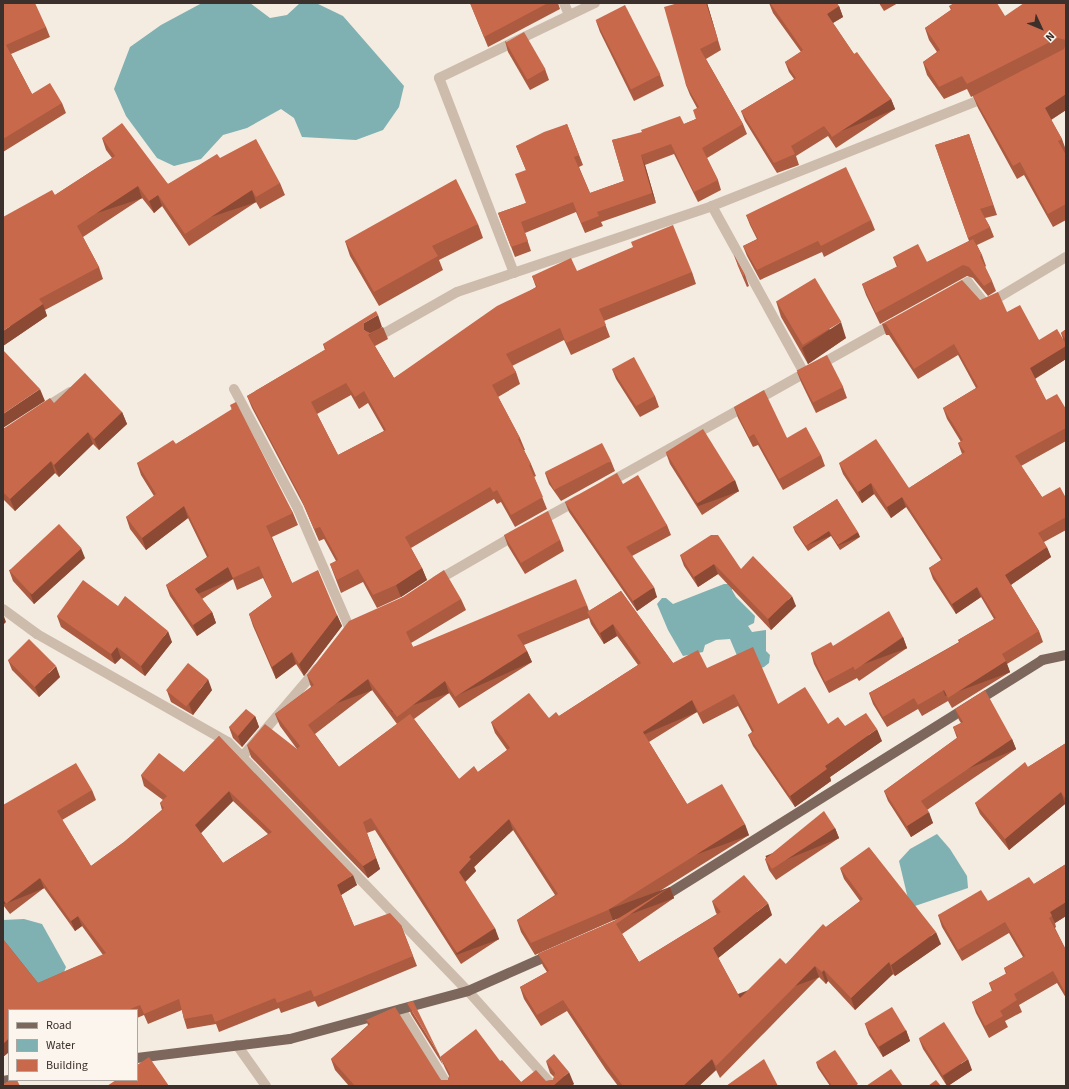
<!DOCTYPE html>
<style>
body{margin:0}
#map{position:relative;width:1069px;height:1089px;overflow:hidden;background:#f4ebe1;font-family:"Source Sans 3",sans-serif}
div>[style]{position:absolute}
.water>*{inset:0;background:#7fb0b2}
.minor>*{height:10px;margin:-5px;padding:0 5px;transform-origin:5px;border-radius:5px;background:#cdbbac}
.major>*{height:10px;margin:-5px;padding:0 5px;transform-origin:5px;border-radius:5px;background:#7d675c}
.wall>*{inset:0;background:#ac5a40}
.shaded-wall>*{inset:0;background:#8c4a34;transform-origin:0 0}
.building>*{inset:0;background:#c8694b;transform-origin:0 0}
span{translate:-50% -50%;white-space:nowrap;text-align:center;line-height:1.15;-webkit-text-stroke:3.5px #fbf5ee;paint-order:stroke}
.frame{position:absolute;inset:0;border:4px solid #3b302b;pointer-events:none}
.legend{position:absolute;left:8px;top:1009px;width:130px;height:72px;box-sizing:border-box;background:#fbf5ee;border:1px solid #aea6a0;margin:0;padding:5px 7px;list-style:none;font-size:12px;color:#3b302b}
.legend li{display:flex;align-items:center;gap:8px;height:20px}
.legend b{width:20px;border:1px solid #aea6a0}
.north{position:absolute;left:1021px;top:8px;width:40px;height:40px;-webkit-text-stroke:3px #fbf5ee;paint-order:stroke;rotate:134deg;font-size:11px;font-weight:700;line-height:16px;text-align:center;color:#3b302b}
.north::after{content:'';display:block;margin:auto;width:14px;height:18px;background:#3b302b;clip-path:polygon(50% 0,100% 100%,50% 72%,0 100%)}
</style>
<div id="map">
<div class="water">
<i style="clip-path:polygon(202px 3px,250px 3px,270px 18px,287px 15px,300px 3px,316px 3px,343px 16px,404px 86px,399px 107px,383px 130px,356px 140px,302px 137px,294px 118px,281px 109px,247px 128px,223px 135px,201px 159px,174px 166px,157px 158px,126px 116px,114px 89px,130px 47px,161px 25px)"></i>
<i style="clip-path:polygon(724px 584px,732px 584px,732px 590px,736px 597px,755px 616px,754px 623px,748px 626px,752px 632px,766px 630px,766px 651px,770px 655px,769px 663px,764px 667px,753px 671px,738px 658px,730px 639px,716px 640px,705px 645px,703px 652px,683px 656px,668px 630px,657px 604px,662px 598px,666px 598px,673px 604px)"></i>
<i style="clip-path:polygon(937px 834px,950px 849px,967px 876px,968px 888px,915px 906px,909px 903px,899px 861px,910px 849px)"></i>
<i style="clip-path:polygon(24px 919px,42px 924px,66px 967px,64px 972px,31px 993px,3px 972px,3px 920px)"></i>
</div>
<div class="minor">
<i style="left:564px;top:3px;width:13px;rotate:67deg"></i>
<i style="left:712px;top:206px;width:191px;rotate:61.1deg"></i>
<i style="left:514px;top:273px;width:209px;rotate:-111deg"></i>
<i style="left:439px;top:78px;width:173px;rotate:-25.7deg"></i>
<i style="left:954px;top:290px;width:16px;rotate:-30deg"></i>
<i style="left:968px;top:282px;width:29px;rotate:52deg"></i>
<i style="left:986px;top:305px;width:93px;rotate:-31deg"></i>
<i style="left:374px;top:339px;width:95px;rotate:-29.5deg"></i>
<i style="left:457px;top:292px;width:269px;rotate:-18.6deg"></i>
<i style="left:712px;top:206px;width:297px;rotate:-21.6deg"></i>
<i style="left:234px;top:389px;width:136px;rotate:61.9deg"></i>
<i style="left:298px;top:509px;width:129px;rotate:66.6deg"></i>
<i style="left:43px;top:409px;width:32px;rotate:-32deg"></i>
<i style="left:608px;top:483px;width:328px;rotate:-29.2deg"></i>
<i style="left:538px;top:522px;width:46px;rotate:-28.8deg"></i>
<i style="left:436px;top:581px;width:94px;rotate:-30.1deg"></i>
<i style="left:3px;top:609px;width:42px;rotate:36.3deg"></i>
<i style="left:37px;top:634px;width:219px;rotate:29.5deg"></i>
<i style="left:228px;top:742px;width:346px;rotate:46.1deg"></i>
<i style="left:468px;top:991px;width:127px;rotate:48.2deg"></i>
<i style="left:242px;top:757px;width:116px;rotate:-49.6deg"></i>
<i style="left:401px;top:1009px;width:90px;rotate:58.6deg"></i>
<i style="left:237px;top:1045px;width:50px;rotate:54.7deg"></i>
</div>
<div class="major">
<i style="left:660px;top:899px;width:451px;rotate:-32deg"></i>
<i style="left:1042px;top:660px;width:25px;rotate:-12deg"></i>
<i style="left:137px;top:1058px;width:154px;rotate:-7.1deg"></i>
<i style="left:290px;top:1039px;width:184px;rotate:-15.1deg"></i>
<i style="left:468px;top:991px;width:92px;rotate:-23.8deg"></i>
<i style="left:3px;top:1081px;width:6px;rotate:-9deg"></i>
</div>
<div class="wall">
<i style="clip-path:polygon(3px 3px,46px 27px,50px 37px,11px 54px,32px 94px,62px 103px,66px 113px,3px 152px)"></i>
<i style="clip-path:polygon(470px 3px,558px 3px,560px 9px,488px 47px)"></i>
<i style="clip-path:polygon(676px 3px,707px 3px,721px 50px,706px 59px,743px 124px,747px 134px,707px 158px,718px 180px,721px 190px,698px 202px,674px 154px,645px 165px,656px 203px,601px 222px,603px 226px,585px 233px,576px 212px,525px 233px,531px 251px,515px 257px,498px 213px,526px 203px,526px 170px,516px 146px,567px 124px,583px 165px,579px 167px,590px 193px,624px 181px,612px 140px,684px 124px,696px 119px,697px 108px,690px 95px,686px 85px)"></i>
<i style="clip-path:polygon(769px 3px,839px 6px,843px 17px,833px 23px,854px 54px,891px 99px,895px 109px,836px 148px,828px 136px,796px 156px,799px 165px,777px 173px,745px 121px,741px 111px,794px 79px,789px 72px,785px 62px,801px 52px,773px 13px)"></i>
<i style="clip-path:polygon(879px 3px,898px 3px,884px 11px)"></i>
<i style="clip-path:polygon(1066px 3px,1066px 110px,1051px 120px,1062px 139px,1066px 150px,1066px 152px,1065px 152px,1066px 155px,1066px 220px,1053px 227px,1024px 175px,1017px 179px,978px 108px,973px 96px,971px 97px,967px 89px,944px 99px,927px 75px,923px 62px,937px 52px,929px 40px,925px 28px,951px 10px,949px 6px,1005px 16px)"></i>
<i style="clip-path:polygon(596px 21px,660px 75px,664px 86px,634px 101px,600px 32px)"></i>
<i style="clip-path:polygon(505px 41px,545px 69px,549px 80px,530px 90px,508px 52px)"></i>
<i style="clip-path:polygon(969px 134px,997px 215px,985px 218px,990px 227px,994px 237px,977px 245px,982px 255px,986px 266px,985px 267px,992px 281px,996px 291px,988px 296px,973px 278px,967px 276px,880px 324px,866px 295px,862px 284px,897px 267px,893px 257px,927px 262px,969px 241px,935px 145px)"></i>
<i style="clip-path:polygon(102px 138px,168px 184px,220px 158px,280px 183px,285px 195px,260px 209px,256px 202px,189px 246px,162px 206px,154px 213px,142px 198px,83px 237px,99px 267px,103px 279px,45px 310px,47px 316px,3px 346px,55px 195px,112px 158px,106px 150px)"></i>
<i style="clip-path:polygon(746px 215px,871px 220px,875px 230px,824px 257px,822px 252px,760px 280px,747px 256px,743px 246px,757px 239px,750px 225px)"></i>
<i style="clip-path:polygon(478px 224px,483px 238px,439px 260px,443px 270px,379px 306px,350px 256px,345px 241px)"></i>
<i style="clip-path:polygon(734px 255px,745px 275px,749px 286px,747px 287px,738px 266px)"></i>
<i style="clip-path:polygon(evenodd,577px 271px,692px 272px,696px 284px,604px 321px,610px 337px,571px 355px,564px 340px,512px 366px,516px 372px,520px 384px,498px 397px,520px 438px,525px 450px,524px 450px,531px 464px,536px 476px,534px 477px,547px 509px,515px 527px,501px 502px,497px 504px,494px 499px,411px 548px,422px 568px,427px 580px,401px 597px,377px 608px,363px 582px,341px 593px,330px 564px,336px 561px,324px 539px,319px 541px,304px 506px,252px 408px,247px 396px,325px 350px,323px 344px,383px 327px,388px 339px,375px 346px,394px 378px,536px 287px,532px 276px,577px 271px,351px 395px,359px 409px,368px 403px,384px 431px,338px 455px,317px 414px,351px 395px)"></i>
<i style="clip-path:polygon(980px 300px,1007px 312px,1039px 340px,1063px 339px,1061px 333px,1066px 329px,1066px 359px,1035px 379px,1046px 400px,1066px 409px,1066px 441px,1021px 466px,1042px 497px,1066px 498px,1066px 530px,1044px 542px,1051px 557px,1011px 585px,1039px 631px,1043px 642px,1007px 664px,1010px 672px,952px 708px,948px 701px,922px 716px,918px 709px,887px 727px,873px 704px,869px 693px,959px 642px,958px 640px,994px 619px,981px 597px,956px 614px,933px 579px,929px 568px,941px 560px,906px 507px,891px 518px,874px 494px,862px 503px,843px 474px,839px 463px,909px 488px,962px 454px,958px 443px,961px 442px,947px 419px,943px 408px,976px 388px,958px 355px,918px 379px,889px 335px,886px 335px,882px 324px)"></i>
<i style="clip-path:polygon(776px 301px,846px 338px,808px 364px,781px 317px)"></i>
<i style="clip-path:polygon(612px 369px,655px 396px,659px 407px,640px 417px,616px 379px)"></i>
<i style="clip-path:polygon(797px 372px,843px 387px,847px 398px,816px 413px,801px 382px)"></i>
<i style="clip-path:polygon(54px 403px,122px 412px,127px 424px,99px 450px,93px 444px,59px 477px,55px 473px,15px 511px,3px 499px,3px 429px)"></i>
<i style="clip-path:polygon(230px 405px,293px 513px,298px 525px,272px 537px,292px 583px,337px 615px,342px 626px,304px 676px,296px 664px,276px 679px,253px 626px,249px 614px,272px 597px,263px 578px,237px 590px,233px 579px,202px 599px,212px 612px,216px 623px,197px 636px,170px 596px,166px 585px,207px 557px,188px 518px,146px 550px,130px 529px,126px 517px,154px 496px,141px 475px,137px 463px,176px 444px,232px 410px)"></i>
<i style="clip-path:polygon(734px 407px,787px 438px,821px 455px,825px 466px,783px 490px,758px 445px,753px 447px,738px 418px)"></i>
<i style="clip-path:polygon(666px 453px,739px 491px,702px 515px,670px 464px)"></i>
<i style="clip-path:polygon(611px 461px,615px 471px,561px 501px,549px 484px,545px 473px)"></i>
<i style="clip-path:polygon(623px 484px,667px 525px,671px 535px,632px 556px,657px 597px,637px 611px,569px 512px,565px 502px)"></i>
<i style="clip-path:polygon(837px 499px,860px 537px,840px 550px,831px 536px,808px 551px,795px 532px,793px 527px)"></i>
<i style="clip-path:polygon(504px 535px,560px 540px,564px 551px,525px 574px,508px 546px)"></i>
<i style="clip-path:polygon(680px 555px,741px 569px,796px 606px,771px 630px,718px 574px,698px 587px,684px 566px)"></i>
<i style="clip-path:polygon(85px 558px,34px 604px,13px 581px,9px 570px)"></i>
<i style="clip-path:polygon(evenodd,621px 591px,673px 663px,707px 668px,778px 704px,828px 724px,845px 726px,882px 741px,830px 777px,831px 781px,795px 807px,753px 746px,748px 735px,752px 732px,738px 706px,703px 724px,697px 712px,649px 742px,687px 804px,749px 835px,612px 921px,535px 955px,521px 932px,517px 920px,555px 895px,513px 830px,474px 867px,476px 871px,465px 882px,499px 939px,461px 964px,375px 830px,367px 833px,380px 869px,368px 878px,251px 757px,247px 745px,297px 749px,280px 726px,275px 714px,311px 687px,307px 675px,403px 597px,461px 599px,466px 610px,411px 643px,413px 647px,587px 605px,589px 611px,621px 591px,589px 618px,591px 624px,604px 644px,617px 636px,638px 665px,559px 716px,549px 718px,491px 722px,495px 733px,507px 750px,478px 772px,459px 779px,414px 719px,449px 693px,459px 708px,532px 662px,527px 651px,524px 645px,589px 618px,621px 591px,372px 690px,397px 724px,339px 767px,315px 734px,372px 690px)"></i>
<i style="clip-path:polygon(118px 606px,172px 642px,145px 676px,121px 658px,115px 664px,61px 627px,57px 616px)"></i>
<i style="clip-path:polygon(903px 637px,907px 648px,859px 681px,857px 678px,829px 693px,814px 664px,811px 653px,833px 646px)"></i>
<i style="clip-path:polygon(8px 660px,60px 677px,39px 697px,12px 670px)"></i>
<i style="clip-path:polygon(212px 690px,193px 715px,171px 702px,167px 691px)"></i>
<i style="clip-path:polygon(955px 709px,1012px 739px,1016px 749px,927px 810px,933px 823px,911px 837px,888px 801px,884px 791px,957px 738px,953px 727px,961px 723px,959px 720px)"></i>
<i style="clip-path:polygon(255px 716px,259px 727px,242px 747px,233px 738px,229px 727px)"></i>
<i style="clip-path:polygon(evenodd,219px 736px,357px 885px,341px 895px,354px 926px,401px 925px,417px 966px,318px 1007px,315px 1001px,281px 1013px,279px 1008px,219px 1032px,216px 1024px,187px 1029px,184px 1019px,182px 1010px,148px 1024px,144px 1015px,137px 1018px,137px 1010px,9px 1010px,9px 1052px,3px 1057px,3px 939px,38px 983px,103px 955px,82px 926px,75px 931px,44px 888px,10px 914px,3px 905px,3px 805px,92px 790px,96px 800px,62px 820px,91px 866px,124px 842px,162px 810px,160px 803px,163px 800px,144px 786px,141px 775px,184px 772px,219px 736px,233px 801px,268px 834px,223px 863px,201px 833px,233px 801px)"></i>
<i style="clip-path:polygon(1066px 743px,1066px 805px,1065px 804px,1009px 850px,980px 814px,975px 803px,1028px 767px)"></i>
<i style="clip-path:polygon(835px 828px,839px 838px,776px 880px,769px 870px,765px 859px)"></i>
<i style="clip-path:polygon(1066px 864px,1066px 916px,1055px 923px,1056px 927px,1055px 928px,1066px 950px,1066px 998px,1057px 983px,1019px 1005px,1022px 1012px,1005px 1021px,1008px 1027px,989px 1038px,976px 1013px,972px 1002px,992px 991px,989px 983px,1006px 974px,1004px 968px,1023px 957px,1009px 933px,962px 961px,942px 927px,938px 915px,988px 901px,1034px 884px)"></i>
<i style="clip-path:polygon(840px 868px,941px 944px,895px 976px,893px 974px,855px 1010px,828px 981px,826px 984px,819px 977px,720px 1078px,716px 1070px,699px 1086px,618px 1086px,606px 1070px,567px 1011px,541px 1026px,524px 999px,520px 987px,547px 972px,543px 966px,538px 954px,614px 921px,670px 887px,674px 898px,622px 934px,639px 962px,717px 914px,716px 913px,712px 901px,772px 915px,718px 958px,740px 998px,786px 964px,826px 927px,860px 901px,844px 879px)"></i>
<i style="clip-path:polygon(407px 1003px,439px 1054px,443px 1065px,411px 1014px)"></i>
<i style="clip-path:polygon(366px 1020px,441px 1080px,448px 1080px,449px 1076px,445px 1068px,440px 1057px,500px 1061px,521px 1082px,546px 1081px,553px 1080px,554px 1077px,550px 1073px,546px 1061px,574px 1084px,571px 1086px,349px 1086px,335px 1070px,331px 1059px,368px 1025px)"></i>
<i style="clip-path:polygon(865px 1024px,906px 1030px,910px 1041px,883px 1057px,869px 1035px)"></i>
<i style="clip-path:polygon(919px 1039px,972px 1070px,948px 1086px,947px 1086px,923px 1049px)"></i>
<i style="clip-path:polygon(816px 1062px,859px 1086px,830px 1086px,818px 1068px)"></i>
</div>
<div class="shaded-wall">
<i style="clip-path:polygon(706px 3px,707px 3px,721px 50px,718px 40px)"></i>
<i style="clip-path:polygon(839px 6px,843px 17px,831px 24px,827px 14px)"></i>
<i style="clip-path:polygon(1066px 94px,1066px 110px,1049px 121px,1045px 108px)"></i>
<i style="left:891px;top:99px;width:11px;height:70px;rotate:68deg"></i>
<i style="clip-path:polygon(641px 155px,645px 165px,656px 203px,652px 193px)"></i>
<i style="left:138px;top:186px;width:13px;height:73px;rotate:72deg"></i>
<i style="left:252px;top:190px;width:13px;height:80px;rotate:72deg"></i>
<i style="clip-path:polygon(158px 195px,162px 206px,154px 213px,149px 201px)"></i>
<i style="clip-path:polygon(43px 304px,47px 316px,3px 346px,3px 331px)"></i>
<i style="clip-path:polygon(378px 315px,382px 327px,369px 335px,364px 330px,364px 323px)"></i>
<i style="clip-path:polygon(841px 322px,846px 338px,808px 364px,802px 348px)"></i>
<i style="clip-path:polygon(1066px 346px,1066px 359px,1034px 379px,1030px 368px)"></i>
<i style="clip-path:polygon(40px 389px,45px 401px,3px 428px,3px 414px)"></i>
<i style="clip-path:polygon(122px 412px,127px 424px,99px 450px,94px 439px)"></i>
<i style="clip-path:polygon(88px 432px,93px 444px,59px 477px,54px 465px)"></i>
<i style="clip-path:polygon(51px 461px,55px 473px,15px 511px,10px 499px)"></i>
<i style="left:735px;top:480px;width:12px;height:44px;rotate:70deg"></i>
<i style="clip-path:polygon(871px 483px,874px 494px,862px 503px,858px 492px)"></i>
<i style="clip-path:polygon(902px 497px,906px 507px,891px 518px,887px 507px)"></i>
<i style="clip-path:polygon(184px 506px,188px 518px,146px 550px,142px 538px)"></i>
<i style="left:829px;top:531px;width:5px;height:27px;rotate:68deg"></i>
<i style="left:858px;top:532px;width:5px;height:24px;rotate:68deg"></i>
<i style="clip-path:polygon(1047px 547px,1051px 557px,1009px 586px,1005px 575px)"></i>
<i style="clip-path:polygon(81px 548px,85px 558px,34px 604px,30px 593px)"></i>
<i style="clip-path:polygon(714px 564px,718px 574px,698px 587px,694px 577px)"></i>
<i style="left:228px;top:567px;width:13px;height:40px;rotate:67deg"></i>
<i style="clip-path:polygon(422px 568px,427px 580px,401px 597px,396px 585px)"></i>
<i style="clip-path:polygon(654px 587px,657px 597px,637px 611px,633px 601px)"></i>
<i style="clip-path:polygon(977px 587px,981px 597px,956px 614px,952px 604px)"></i>
<i style="clip-path:polygon(792px 596px,796px 606px,771px 630px,768px 619px)"></i>
<i style="clip-path:polygon(212px 612px,216px 623px,197px 636px,193px 625px)"></i>
<i style="clip-path:polygon(3px 614px,6px 622px,3px 625px)"></i>
<i style="clip-path:polygon(337px 615px,342px 626px,304px 676px,299px 664px)"></i>
<i style="clip-path:polygon(613px 624px,617px 636px,604px 644px,600px 633px)"></i>
<i style="clip-path:polygon(168px 631px,172px 642px,145px 676px,141px 666px)"></i>
<i style="left:903px;top:637px;width:12px;height:58px;rotate:70deg"></i>
<i style="clip-path:polygon(117px 647px,121px 658px,115px 664px,111px 654px)"></i>
<i style="left:527px;top:651px;width:12px;height:85px;rotate:66deg"></i>
<i style="clip-path:polygon(292px 652px,296px 664px,276px 679px,272px 667px)"></i>
<i style="left:1006px;top:661px;width:12px;height:69px;rotate:70deg"></i>
<i style="clip-path:polygon(56px 666px,60px 677px,39px 697px,35px 687px)"></i>
<i style="clip-path:polygon(208px 679px,212px 690px,193px 715px,189px 704px)"></i>
<i style="left:368px;top:679px;width:12px;height:76px;rotate:70deg"></i>
<i style="left:445px;top:681px;width:13px;height:60px;rotate:72deg"></i>
<i style="left:692px;top:700px;width:13px;height:59px;rotate:67deg"></i>
<i style="clip-path:polygon(255px 716px,259px 727px,242px 747px,238px 736px)"></i>
<i style="clip-path:polygon(877px 729px,882px 741px,830px 777px,831px 781px,795px 807px,790px 796px,825px 766px)"></i>
<i style="left:1012px;top:739px;width:11px;height:110px;rotate:68deg"></i>
<i style="clip-path:polygon(229px 791px,233px 801px,199px 835px,195px 825px)"></i>
<i style="clip-path:polygon(1061px 792px,1065px 804px,1009px 850px,1005px 839px)"></i>
<i style="clip-path:polygon(929px 812px,933px 823px,911px 837px,907px 826px)"></i>
<i style="clip-path:polygon(509px 819px,513px 830px,474px 867px,476px 871px,463px 884px,459px 872px,469px 857px)"></i>
<i style="left:745px;top:824px;width:12px;height:162px;rotate:70deg"></i>
<i style="left:835px;top:828px;width:11px;height:75px;rotate:68deg"></i>
<i style="clip-path:polygon(376px 858px,380px 869px,368px 878px,363px 866px)"></i>
<i style="clip-path:polygon(353px 875px,357px 885px,341px 895px,337px 885px)"></i>
<i style="left:40px;top:878px;width:11px;height:43px;rotate:68deg"></i>
<i style="left:670px;top:887px;width:12px;height:65px;rotate:70deg"></i>
<i style="clip-path:polygon(1066px 902px,1066px 916px,1055px 923px,1050px 912px)"></i>
<i style="clip-path:polygon(768px 903px,772px 915px,717px 959px,713px 948px)"></i>
<i style="clip-path:polygon(78px 916px,82px 926px,75px 931px,71px 921px)"></i>
<i style="left:495px;top:928px;width:12px;height:45px;rotate:70deg"></i>
<i style="clip-path:polygon(936px 932px,941px 944px,895px 976px,891px 965px)"></i>
<i style="clip-path:polygon(889px 962px,893px 974px,855px 1010px,851px 998px)"></i>
<i style="left:815px;top:966px;width:12px;height:141px;rotate:70deg"></i>
<i style="clip-path:polygon(824px 970px,828px 981px,826px 984px,822px 972px)"></i>
<i style="clip-path:polygon(906px 1030px,910px 1041px,883px 1057px,879px 1047px)"></i>
<i style="clip-path:polygon(9px 1038px,9px 1052px,3px 1057px,3px 1044px)"></i>
<i style="clip-path:polygon(712px 1059px,716px 1070px,699px 1086px,683px 1086px)"></i>
<i style="clip-path:polygon(968px 1059px,972px 1070px,948px 1086px,947px 1086px,943px 1076px)"></i>
<i style="clip-path:polygon(569px 1072px,574px 1084px,571px 1086px,553px 1086px)"></i>
</div>
<div class="building">
<i style="clip-path:polygon(3px 3px,35px 3px,46px 27px,6px 45px,32px 94px,50px 83px,62px 103px,3px 139px)"></i>
<i style="clip-path:polygon(470px 3px,548px 3px,484px 37px)"></i>
<i style="clip-path:polygon(678px 3px,706px 3px,718px 40px,700px 49px,743px 124px,702px 148px,718px 180px,694px 192px,671px 144px,641px 155px,652px 193px,597px 212px,599px 216px,581px 223px,573px 202px,521px 222px,528px 241px,511px 247px,498px 213px,526px 203px,515px 174px,526px 170px,516px 146px,544px 132px,567px 124px,579px 155px,574px 157px,590px 193px,624px 181px,612px 140px,642px 132px,641px 130px,680px 116px,684px 124px,696px 119px,693px 110px,699px 107px,686px 85px,664px 7px)"></i>
<i style="clip-path:polygon(770px 3px,837px 3px,839px 6px,827px 14px,854px 54px,857px 52px,891px 99px,832px 137px,824px 126px,791px 146px,795px 154px,774px 163px,741px 111px,796px 78px,785px 62px,803px 50px)"></i>
<i style="clip-path:polygon(954px 3px,997px 3px,1005px 16px,1024px 3px,1066px 3px,1066px 40px,1058px 38px,967px 84px,962px 76px,939px 87px,923px 62px,940px 50px,925px 28px,952px 9px,949px 6px)"></i>
<i style="left:625px;top:5px;width:78px;height:33px;rotate:63deg"></i>
<i style="left:524px;top:32px;width:43px;height:21px;rotate:60deg"></i>
<i style="clip-path:polygon(1066px 43px,1066px 94px,1045px 108px,1062px 139px,1058px 141px,1066px 155px,1066px 204px,1048px 214px,1020px 162px,1013px 166px,973px 96px,1064px 49px)"></i>
<i style="clip-path:polygon(122px 123px,168px 184px,217px 154px,220px 158px,256px 139px,280px 183px,256px 197px,252px 190px,185px 234px,158px 195px,149px 201px,138px 186px,77px 226px,99px 267px,39px 299px,43px 304px,3px 331px,3px 217px,52px 190px,55px 195px,115px 156px,102px 138px)"></i>
<i style="clip-path:polygon(969px 134px,993px 205px,980px 209px,990px 227px,968px 238px,935px 145px)"></i>
<i style="clip-path:polygon(846px 167px,871px 220px,821px 246px,818px 241px,757px 270px,743px 246px,758px 239px,746px 215px)"></i>
<i style="clip-path:polygon(456px 179px,478px 224px,432px 246px,438px 256px,374px 292px,345px 241px)"></i>
<i style="clip-path:polygon(evenodd,673px 225px,692px 272px,599px 309px,606px 325px,566px 343px,560px 328px,506px 354px,516px 372px,492px 385px,520px 438px,518px 439px,531px 464px,529px 465px,543px 497px,511px 515px,497px 490px,493px 492px,490px 487px,405px 537px,422px 568px,396px 585px,373px 595px,358px 569px,337px 580px,330px 564px,338px 560px,320px 527px,314px 529px,299px 494px,247px 396px,326px 349px,323px 344px,376px 311px,378px 315px,364px 323px,364px 330px,370px 333px,383px 327px,368px 335px,394px 378px,497px 306px,537px 287px,532px 276px,571px 258px,577px 271px,633px 247px,631px 242px,673px 225px,346px 383px,355px 397px,364px 391px,386px 430px,338px 455px,311px 402px,346px 383px)"></i>
<i style="clip-path:polygon(973px 239px,982px 255px,980px 256px,992px 281px,984px 286px,969px 267px,963px 265px,876px 313px,862px 284px,898px 266px,893px 257px,918px 244px,927px 262px)"></i>
<i style="clip-path:polygon(734px 255px,745px 275px,743px 276px)"></i>
<i style="left:815px;top:278px;width:51px;height:45px;rotate:59deg"></i>
<i style="clip-path:polygon(962px 280px,980px 300px,998px 292px,1007px 312px,1020px 305px,1039px 340px,1057px 329px,1066px 344px,1066px 346px,1030px 368px,1046px 400px,1057px 394px,1066px 409px,1066px 428px,1015px 456px,1042px 497px,1060px 487px,1066px 498px,1066px 517px,1038px 533px,1047px 547px,1005px 575px,1039px 631px,1002px 654px,1006px 661px,948px 698px,944px 690px,918px 705px,914px 698px,883px 717px,869px 693px,960px 642px,958px 640px,996px 618px,977px 587px,952px 604px,929px 568px,943px 559px,902px 497px,887px 507px,871px 483px,858px 492px,839px 463px,876px 439px,909px 488px,965px 452px,958px 443px,963px 440px,943px 408px,978px 387px,954px 344px,914px 369px,886px 324px,882px 324px)"></i>
<i style="clip-path:polygon(1066px 329px,1066px 340px,1061px 333px)"></i>
<i style="clip-path:polygon(3px 350px,40px 389px,3px 414px)"></i>
<i style="left:827px;top:355px;width:36px;height:34px;rotate:63deg"></i>
<i style="clip-path:polygon(634px 357px,655px 396px,636px 406px,612px 369px)"></i>
<i style="clip-path:polygon(85px 373px,122px 412px,94px 439px,88px 432px,54px 465px,51px 461px,10px 499px,3px 492px,3px 429px,50px 398px,54px 403px)"></i>
<i style="clip-path:polygon(764px 390px,787px 438px,806px 427px,821px 455px,779px 479px,754px 434px,749px 437px,734px 407px)"></i>
<i style="clip-path:polygon(236px 402px,293px 513px,266px 526px,292px 583px,318px 570px,337px 615px,299px 664px,292px 652px,272px 667px,249px 614px,272px 597px,259px 566px,233px 578px,228px 567px,195px 589px,212px 612px,193px 625px,166px 585px,209px 556px,184px 506px,142px 538px,126px 517px,156px 494px,137px 463px,173px 440px,176px 444px,232px 409px,230px 405px)"></i>
<i style="left:703px;top:429px;width:60px;height:44px;rotate:58deg"></i>
<i style="left:602px;top:443px;width:20px;height:64px;rotate:63deg"></i>
<i style="clip-path:polygon(617px 473px,623px 484px,638px 475px,667px 525px,626px 547px,654px 587px,633px 601px,565px 502px)"></i>
<i style="clip-path:polygon(837px 499px,858px 532px,838px 545px,829px 531px,806px 546px,793px 527px)"></i>
<i style="clip-path:polygon(548px 511px,560px 540px,521px 563px,504px 535px)"></i>
<i style="left:59px;top:524px;width:33px;height:68px;rotate:47deg"></i>
<i style="clip-path:polygon(711px 535px,718px 535px,741px 569px,753px 556px,792px 596px,768px 619px,714px 564px,694px 577px,680px 555px)"></i>
<i style="clip-path:polygon(444px 570px,461px 599px,406px 632px,413px 647px,576px 579px,587px 605px,517px 635px,527px 651px,455px 697px,445px 681px,397px 717px,368px 679px,308px 725px,339px 767px,410px 714px,459px 779px,474px 766px,478px 772px,510px 748px,491px 722px,529px 693px,549px 718px,556px 712px,559px 716px,641px 663px,613px 624px,600px 633px,587px 612px,621px 591px,673px 663px,698px 650px,707px 668px,753px 647px,778px 704px,805px 687px,828px 724px,838px 717px,845px 726px,866px 713px,877px 729px,825px 766px,827px 769px,790px 796px,748px 735px,754px 731px,734px 694px,699px 713px,692px 700px,643px 732px,687px 804px,722px 784px,745px 824px,608px 910px,531px 943px,517px 920px,558px 894px,509px 819px,469px 857px,471px 859px,459px 872px,495px 928px,457px 953px,371px 818px,363px 822px,376px 858px,363px 866px,247px 745px,265px 724px,297px 749px,300px 746px,275px 714px,314px 685px,307px 675px,349px 621px,403px 597px)"></i>
<i style="clip-path:polygon(83px 580px,118px 606px,125px 596px,168px 631px,141px 666px,117px 647px,111px 654px,57px 616px)"></i>
<i style="clip-path:polygon(889px 611px,903px 637px,855px 670px,853px 667px,825px 682px,811px 653px,831px 642px,833px 646px)"></i>
<i style="left:29px;top:639px;width:38px;height:30px;rotate:45deg"></i>
<i style="left:188px;top:663px;width:26px;height:35px;rotate:39deg"></i>
<i style="clip-path:polygon(985px 690px,1012px 739px,921px 801px,929px 812px,907px 826px,884px 791px,958px 737px,953px 727px,963px 722px,955px 709px)"></i>
<i style="clip-path:polygon(246px 709px,255px 716px,238px 736px,229px 727px)"></i>
<i style="clip-path:polygon(evenodd,219px 736px,353px 875px,337px 885px,354px 926px,390px 913px,401px 925px,413px 956px,314px 997px,311px 990px,277px 1003px,275px 998px,215px 1022px,212px 1014px,184px 1019px,179px 999px,144px 1014px,140px 1005px,128px 1010px,9px 1010px,9px 1038px,3px 1044px,3px 939px,38px 983px,106px 953px,78px 916px,71px 921px,40px 878px,6px 904px,3px 899px,3px 805px,76px 763px,92px 790px,57px 811px,91px 866px,124px 842px,164px 808px,160px 803px,167px 796px,141px 775px,159px 753px,184px 772px,219px 736px,229px 791px,272px 832px,223px 863px,195px 825px,229px 791px)"></i>
<i style="clip-path:polygon(1066px 743px,1066px 800px,1061px 792px,1005px 839px,975px 803px,1025px 762px,1028px 767px)"></i>
<i style="clip-path:polygon(824px 811px,835px 828px,772px 869px,765px 859px)"></i>
<i style="clip-path:polygon(869px 847px,936px 932px,891px 965px,889px 962px,851px 998px,824px 970px,822px 972px,815px 966px,716px 1066px,712px 1059px,683px 1086px,623px 1086px,602px 1058px,563px 1000px,537px 1015px,520px 987px,549px 971px,538px 954px,614px 921px,670px 887px,616px 924px,639px 962px,721px 912px,712px 901px,744px 875px,768px 903px,713px 948px,740px 998px,780px 958px,786px 964px,823px 924px,826px 927px,863px 899px,840px 868px)"></i>
<i style="clip-path:polygon(1066px 864px,1066px 902px,1050px 912px,1052px 916px,1049px 918px,1066px 950px,1066px 994px,1053px 971px,1014px 994px,1017px 1000px,1000px 1011px,1003px 1016px,985px 1026px,972px 1002px,993px 990px,989px 983px,1007px 973px,1004px 968px,1025px 956px,1005px 922px,958px 950px,938px 915px,981px 890px,988px 901px,1029px 877px,1034px 884px)"></i>
<i style="clip-path:polygon(413px 1001px,439px 1054px,407px 1003px)"></i>
<i style="clip-path:polygon(395px 1007px,441px 1080px,448px 1080px,450px 1074px,440px 1057px,476px 1029px,500px 1061px,502px 1060px,521px 1082px,536px 1070px,546px 1081px,553px 1080px,555px 1073px,546px 1061px,554px 1054px,569px 1072px,553px 1086px,355px 1086px,331px 1059px,370px 1024px,366px 1020px)"></i>
<i style="left:892px;top:1007px;width:27px;height:32px;rotate:59deg"></i>
<i style="left:944px;top:1022px;width:44px;height:30px;rotate:57deg"></i>
<i style="clip-path:polygon(835px 1050px,858px 1084px,855px 1086px,832px 1086px,816px 1062px)"></i>
<i style="clip-path:polygon(149px 1057px,169px 1086px,107px 1086px,116px 1080px,137px 1080px,137px 1065px)"></i>
<i style="clip-path:polygon(764px 1059px,778px 1086px,726px 1086px)"></i>
<i style="clip-path:polygon(891px 1069px,903px 1086px,866px 1086px)"></i>
<i style="clip-path:polygon(11px 1080px,17px 1080px,20px 1086px,3px 1086px,3px 1084px)"></i>
<i style="clip-path:polygon(936px 1080px,941px 1086px,928px 1086px)"></i>
</div>
<div class="frame"></div>
<ul class="legend">
<li><b style="height:5px;background:#7d675c"></b>Road</li>
<li><b style="height:11px;background:#7fb0b2"></b>Water</li>
<li><b style="height:11px;background:#c8694b"></b>Building</li>
</ul>
<div class="north">N</div>
</div>
